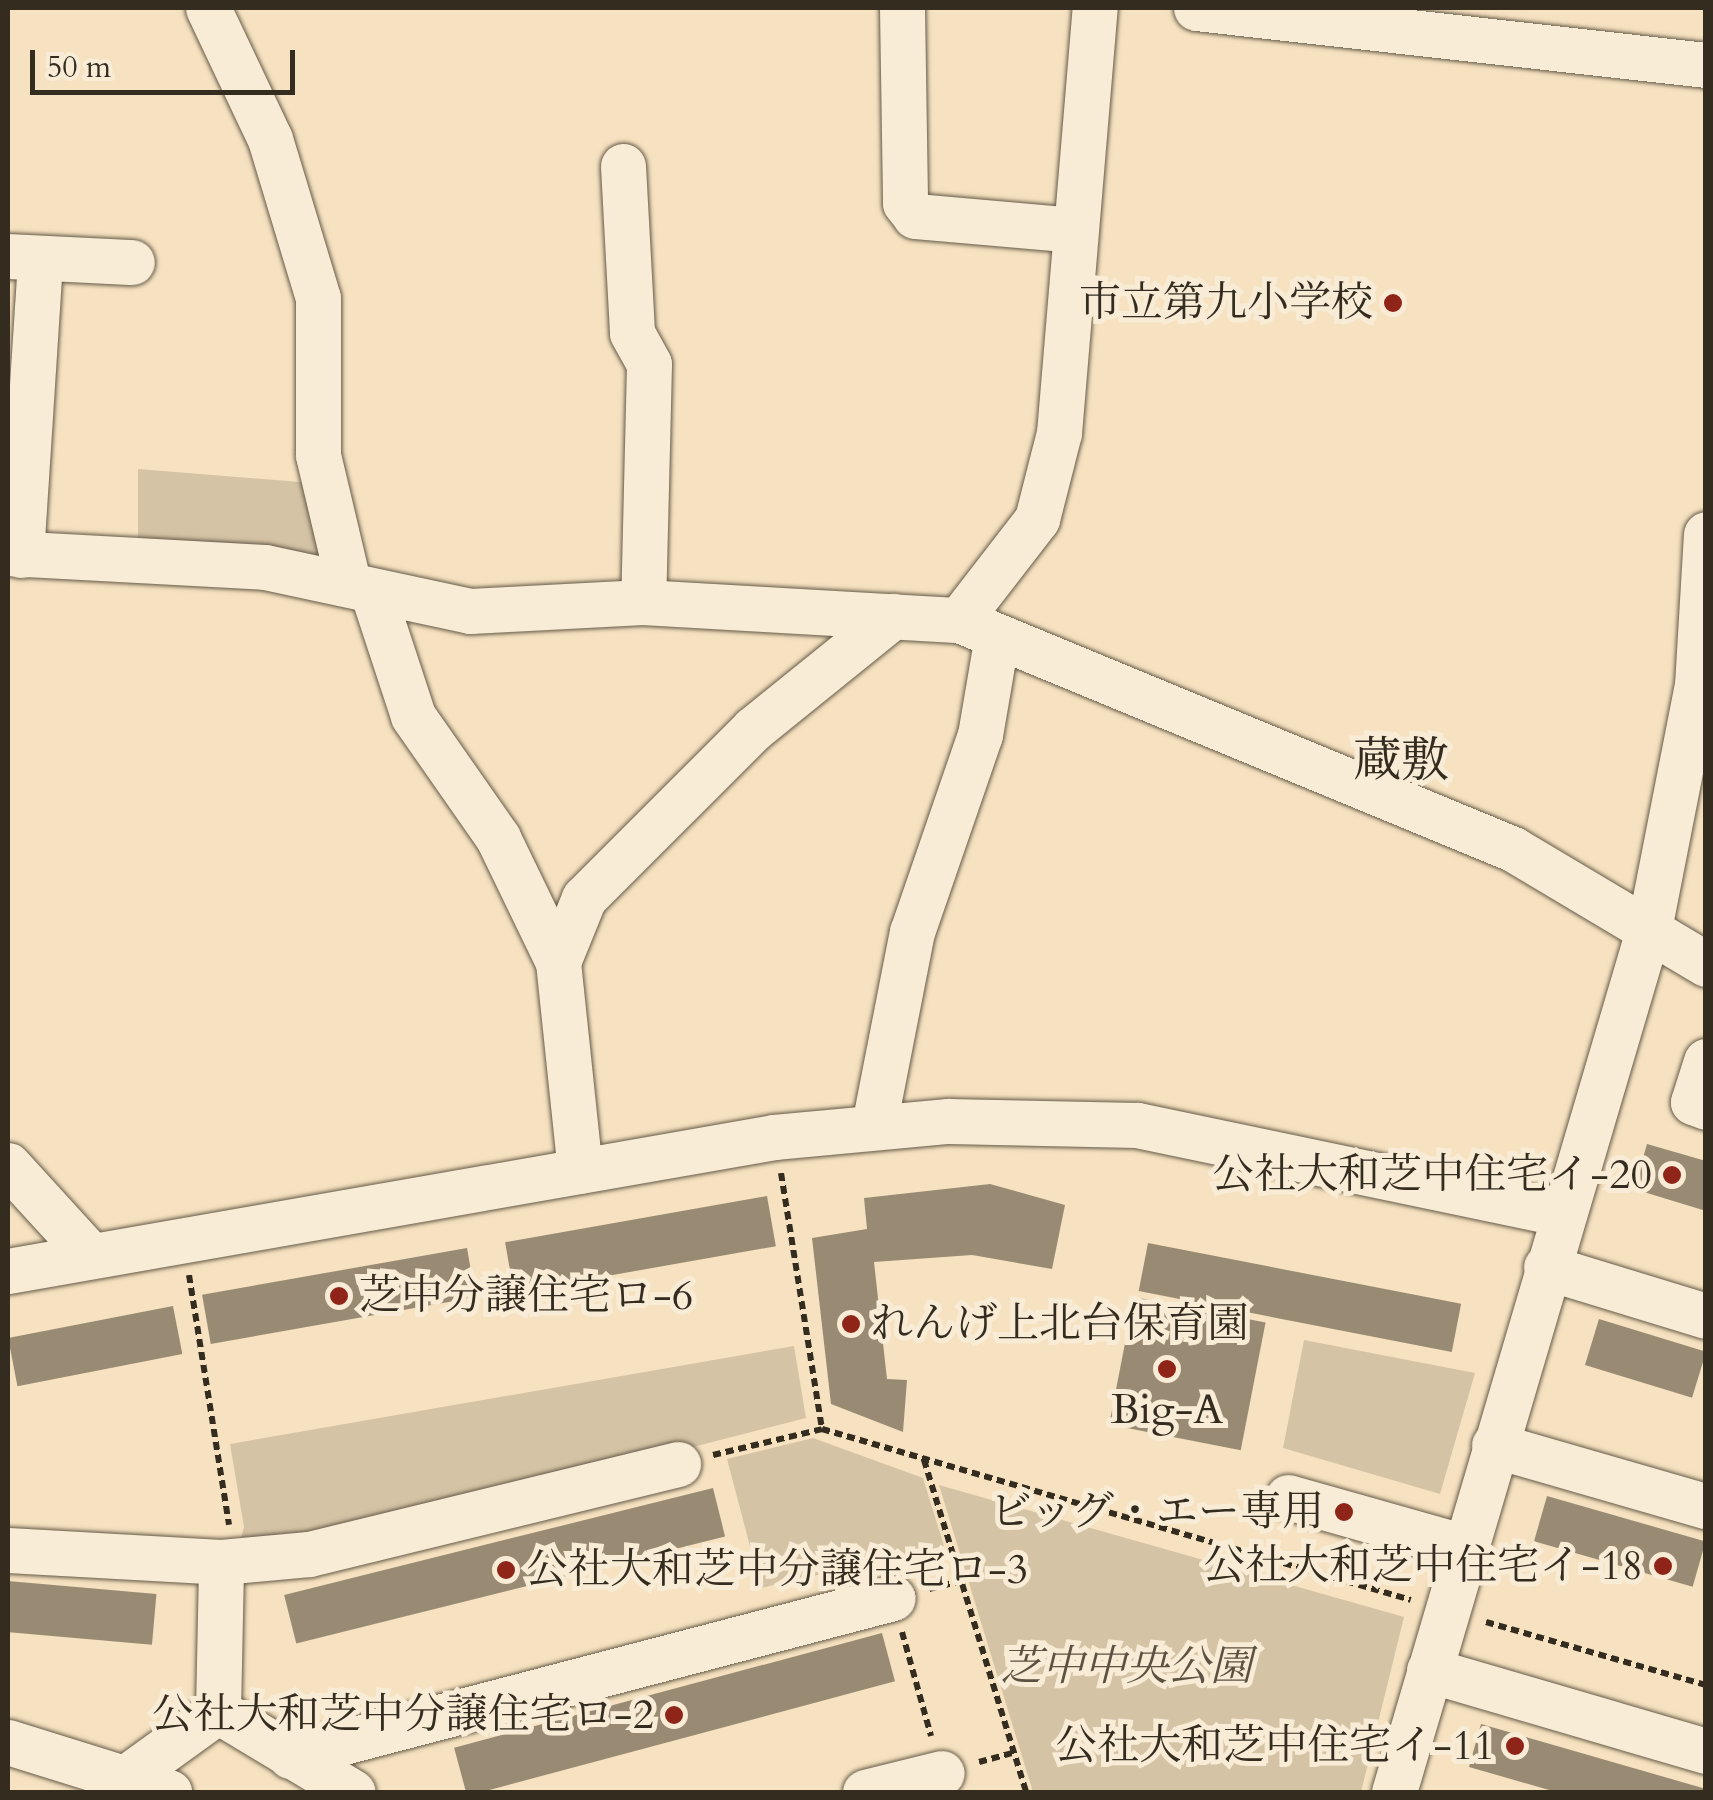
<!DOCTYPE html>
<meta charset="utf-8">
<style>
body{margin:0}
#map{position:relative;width:1713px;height:1800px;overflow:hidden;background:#f6e2c0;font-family:Cardo,"Noto Serif JP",serif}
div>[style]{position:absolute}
.green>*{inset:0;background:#d5c3a5}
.building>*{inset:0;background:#998b73;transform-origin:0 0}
.path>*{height:6px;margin-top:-3px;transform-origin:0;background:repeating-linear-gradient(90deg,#352c20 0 8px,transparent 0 13px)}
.roads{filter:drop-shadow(0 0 2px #655a48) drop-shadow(0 0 2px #655a48)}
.minor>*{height:45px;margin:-22.5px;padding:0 22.5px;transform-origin:22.5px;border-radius:22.5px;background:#f9ecd6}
.dots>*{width:28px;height:28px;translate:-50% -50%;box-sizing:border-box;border:5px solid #f9ecd6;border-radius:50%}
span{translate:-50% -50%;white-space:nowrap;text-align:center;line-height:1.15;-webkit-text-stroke:10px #f9ecd6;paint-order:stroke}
.poi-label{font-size:42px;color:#352c20}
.right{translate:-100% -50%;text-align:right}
.left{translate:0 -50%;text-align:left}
.park-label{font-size:42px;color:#5d5241;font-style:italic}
.quarter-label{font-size:48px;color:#352c20}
.frame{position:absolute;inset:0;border:10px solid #352c20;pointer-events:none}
.scale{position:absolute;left:30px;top:50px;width:265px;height:45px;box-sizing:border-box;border:5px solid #352c20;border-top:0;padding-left:12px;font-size:30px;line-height:35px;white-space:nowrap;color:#352c20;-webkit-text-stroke:8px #f9ecd6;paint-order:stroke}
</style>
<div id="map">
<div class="green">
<i style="clip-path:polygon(138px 469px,312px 483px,328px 556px,138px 548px)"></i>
<i style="clip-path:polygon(1304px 1340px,1475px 1373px,1440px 1494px,1283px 1448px)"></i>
<i style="clip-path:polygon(794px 1346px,806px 1418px,315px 1544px,238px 1550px,244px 1527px,230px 1444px)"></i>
<i style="clip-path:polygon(813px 1438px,923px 1478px,944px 1546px,761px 1588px,727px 1459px)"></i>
<i style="clip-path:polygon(939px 1485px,1404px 1617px,1361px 1792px,1033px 1792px)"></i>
</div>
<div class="building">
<i style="clip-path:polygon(1647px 1144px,1706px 1161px,1706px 1211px,1634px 1189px)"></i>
<i style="clip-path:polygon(990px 1184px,1065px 1205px,1052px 1269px,972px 1255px,874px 1262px,887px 1379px,907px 1380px,903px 1432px,831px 1404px,812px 1238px,867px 1229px,864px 1198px)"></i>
<i style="left:767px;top:1196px;width:51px;height:266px;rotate:80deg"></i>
<i style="left:1148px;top:1243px;width:319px;height:49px;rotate:11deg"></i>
<i style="left:467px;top:1248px;width:50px;height:269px;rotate:80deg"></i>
<i style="left:1134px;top:1297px;width:134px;height:130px;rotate:11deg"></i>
<i style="left:173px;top:1306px;width:49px;height:168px;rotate:79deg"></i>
<i style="left:1599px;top:1319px;width:112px;height:48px;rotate:17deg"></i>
<i style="left:713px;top:1488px;width:50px;height:442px;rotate:76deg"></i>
<i style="left:1547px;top:1496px;width:165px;height:47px;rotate:16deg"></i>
<i style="left:8px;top:1581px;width:149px;height:51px;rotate:5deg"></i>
<i style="left:882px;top:1633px;width:50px;height:443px;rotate:75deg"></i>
<i style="clip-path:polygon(1481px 1724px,1706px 1789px,1706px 1792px,1556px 1792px,1469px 1767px)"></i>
</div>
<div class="path">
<i style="left:781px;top:1173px;width:259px;rotate:80.9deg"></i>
<i style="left:822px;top:1429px;width:613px;rotate:16.19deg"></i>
<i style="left:189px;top:1275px;width:253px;rotate:80.9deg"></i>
<i style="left:713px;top:1455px;width:112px;rotate:-13.4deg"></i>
<i style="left:924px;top:1460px;width:347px;rotate:72.9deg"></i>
<i style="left:929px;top:1589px;width:34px;rotate:-14deg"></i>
<i style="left:1486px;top:1622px;width:229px;rotate:16deg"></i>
<i style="left:902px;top:1632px;width:108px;rotate:74.4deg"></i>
<i style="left:979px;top:1762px;width:35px;rotate:-15deg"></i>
</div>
<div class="roads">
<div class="minor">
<i style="left:208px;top:8px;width:145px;rotate:64.7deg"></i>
<i style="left:270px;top:139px;width:166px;rotate:73.2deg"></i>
<i style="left:318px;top:298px;width:157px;rotate:90deg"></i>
<i style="left:318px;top:455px;width:130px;rotate:76.7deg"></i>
<i style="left:902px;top:8px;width:195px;rotate:89.1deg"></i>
<i style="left:905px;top:203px;width:16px;rotate:52deg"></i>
<i style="left:915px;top:216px;width:160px;rotate:5deg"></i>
<i style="left:1196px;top:8px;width:513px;rotate:6.38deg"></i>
<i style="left:623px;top:166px;width:167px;rotate:86.9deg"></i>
<i style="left:632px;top:333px;width:35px;rotate:61deg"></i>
<i style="left:649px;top:364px;width:238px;rotate:91.4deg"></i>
<i style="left:8px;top:256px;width:124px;rotate:2.8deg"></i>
<i style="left:8px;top:553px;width:257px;rotate:3.1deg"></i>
<i style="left:265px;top:567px;width:210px;rotate:12.1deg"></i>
<i style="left:470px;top:611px;width:173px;rotate:-3deg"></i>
<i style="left:643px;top:602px;width:317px;rotate:3.3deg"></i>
<i style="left:959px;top:620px;width:599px;rotate:22.46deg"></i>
<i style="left:1513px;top:849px;width:225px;rotate:30.8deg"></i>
<i style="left:21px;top:555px;width:296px;rotate:-86.3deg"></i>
<i style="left:373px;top:594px;width:128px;rotate:71.8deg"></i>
<i style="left:413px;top:716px;width:149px;rotate:55.1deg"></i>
<i style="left:498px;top:838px;width:138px;rotate:64.2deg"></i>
<i style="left:558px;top:962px;width:210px;rotate:84deg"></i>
<i style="left:959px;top:620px;width:128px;rotate:-52.3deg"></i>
<i style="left:1037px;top:519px;width:89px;rotate:-75.7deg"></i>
<i style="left:1059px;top:433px;width:427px;rotate:-85.2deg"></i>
<i style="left:558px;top:962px;width:69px;rotate:-67.9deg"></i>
<i style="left:584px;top:898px;width:239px;rotate:-45deg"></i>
<i style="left:753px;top:729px;width:180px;rotate:-38.9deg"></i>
<i style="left:1706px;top:1061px;width:43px;rotate:107.6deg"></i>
<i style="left:1693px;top:1102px;width:14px;rotate:21deg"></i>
<i style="left:874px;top:1125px;width:197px;rotate:-78.9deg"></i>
<i style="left:912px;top:932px;width:208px;rotate:-71deg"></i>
<i style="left:980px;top:735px;width:100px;rotate:-80.3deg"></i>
<i style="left:8px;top:1165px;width:123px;rotate:47.6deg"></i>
<i style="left:1546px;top:1267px;width:167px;rotate:17deg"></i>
<i style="left:8px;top:1271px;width:778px;rotate:-9.92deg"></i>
<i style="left:774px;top:1137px;width:175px;rotate:-5.3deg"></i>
<i style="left:948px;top:1121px;width:189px;rotate:1.2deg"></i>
<i style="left:1137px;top:1125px;width:435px;rotate:11.8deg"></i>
<i style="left:1494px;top:1445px;width:221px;rotate:16.1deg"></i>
<i style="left:1288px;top:1497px;width:184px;rotate:15.8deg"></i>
<i style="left:8px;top:1550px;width:213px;rotate:3.2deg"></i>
<i style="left:221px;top:1562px;width:88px;rotate:-5.2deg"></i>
<i style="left:309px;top:1554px;width:380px;rotate:-13.7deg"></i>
<i style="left:1429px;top:1670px;width:289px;rotate:16.3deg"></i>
<i style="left:218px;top:1711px;width:149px;rotate:-88.8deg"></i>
<i style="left:8px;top:1742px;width:169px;rotate:17.3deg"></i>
<i style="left:290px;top:1756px;width:623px;rotate:-14.68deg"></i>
<i style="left:128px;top:1776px;width:111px;rotate:-35.8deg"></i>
<i style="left:218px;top:1711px;width:157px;rotate:31deg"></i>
<i style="left:865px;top:1792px;width:79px;rotate:-13.9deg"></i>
<i style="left:1394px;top:1792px;width:905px;rotate:-73.57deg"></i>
<i style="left:1650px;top:924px;width:244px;rotate:-78.9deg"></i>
<i style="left:1697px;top:685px;width:151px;rotate:-86.6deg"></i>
</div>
</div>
<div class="dots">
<i style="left:1393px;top:303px;background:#8f2418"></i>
<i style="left:1672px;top:1175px;background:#8f2418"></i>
<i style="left:339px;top:1296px;background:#8f2418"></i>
<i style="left:851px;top:1324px;background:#8f2418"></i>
<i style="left:1167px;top:1369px;background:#8f2418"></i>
<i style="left:1344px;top:1512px;background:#8f2418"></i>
<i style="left:1663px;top:1566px;background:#8f2418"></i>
<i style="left:506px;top:1570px;background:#8f2418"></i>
<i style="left:674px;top:1715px;background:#8f2418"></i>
<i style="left:1515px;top:1746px;background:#8f2418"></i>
</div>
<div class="poi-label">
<span class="right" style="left:1373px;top:303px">市立第九小学校</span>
<span class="right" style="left:1652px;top:1175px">公社大和芝中住宅イ-20</span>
<span class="left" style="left:359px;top:1296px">芝中分譲住宅ロ-6</span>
<span class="left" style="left:871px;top:1324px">れんげ上北台保育園</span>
<span style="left:1167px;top:1410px">Big-A</span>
<span class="right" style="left:1324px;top:1512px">ビッグ・エー専用</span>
<span class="right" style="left:1643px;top:1566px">公社大和芝中住宅イ-18</span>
<span class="left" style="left:526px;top:1570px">公社大和芝中分譲住宅ロ-3</span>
<span class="right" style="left:654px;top:1715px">公社大和芝中分譲住宅ロ-2</span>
<span class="right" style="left:1495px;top:1746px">公社大和芝中住宅イ-11</span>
</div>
<div class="park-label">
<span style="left:1126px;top:1667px">芝中中央公園</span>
</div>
<div class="quarter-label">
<span style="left:1401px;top:761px">蔵敷</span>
</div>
<div class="frame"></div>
<div class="scale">50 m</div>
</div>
